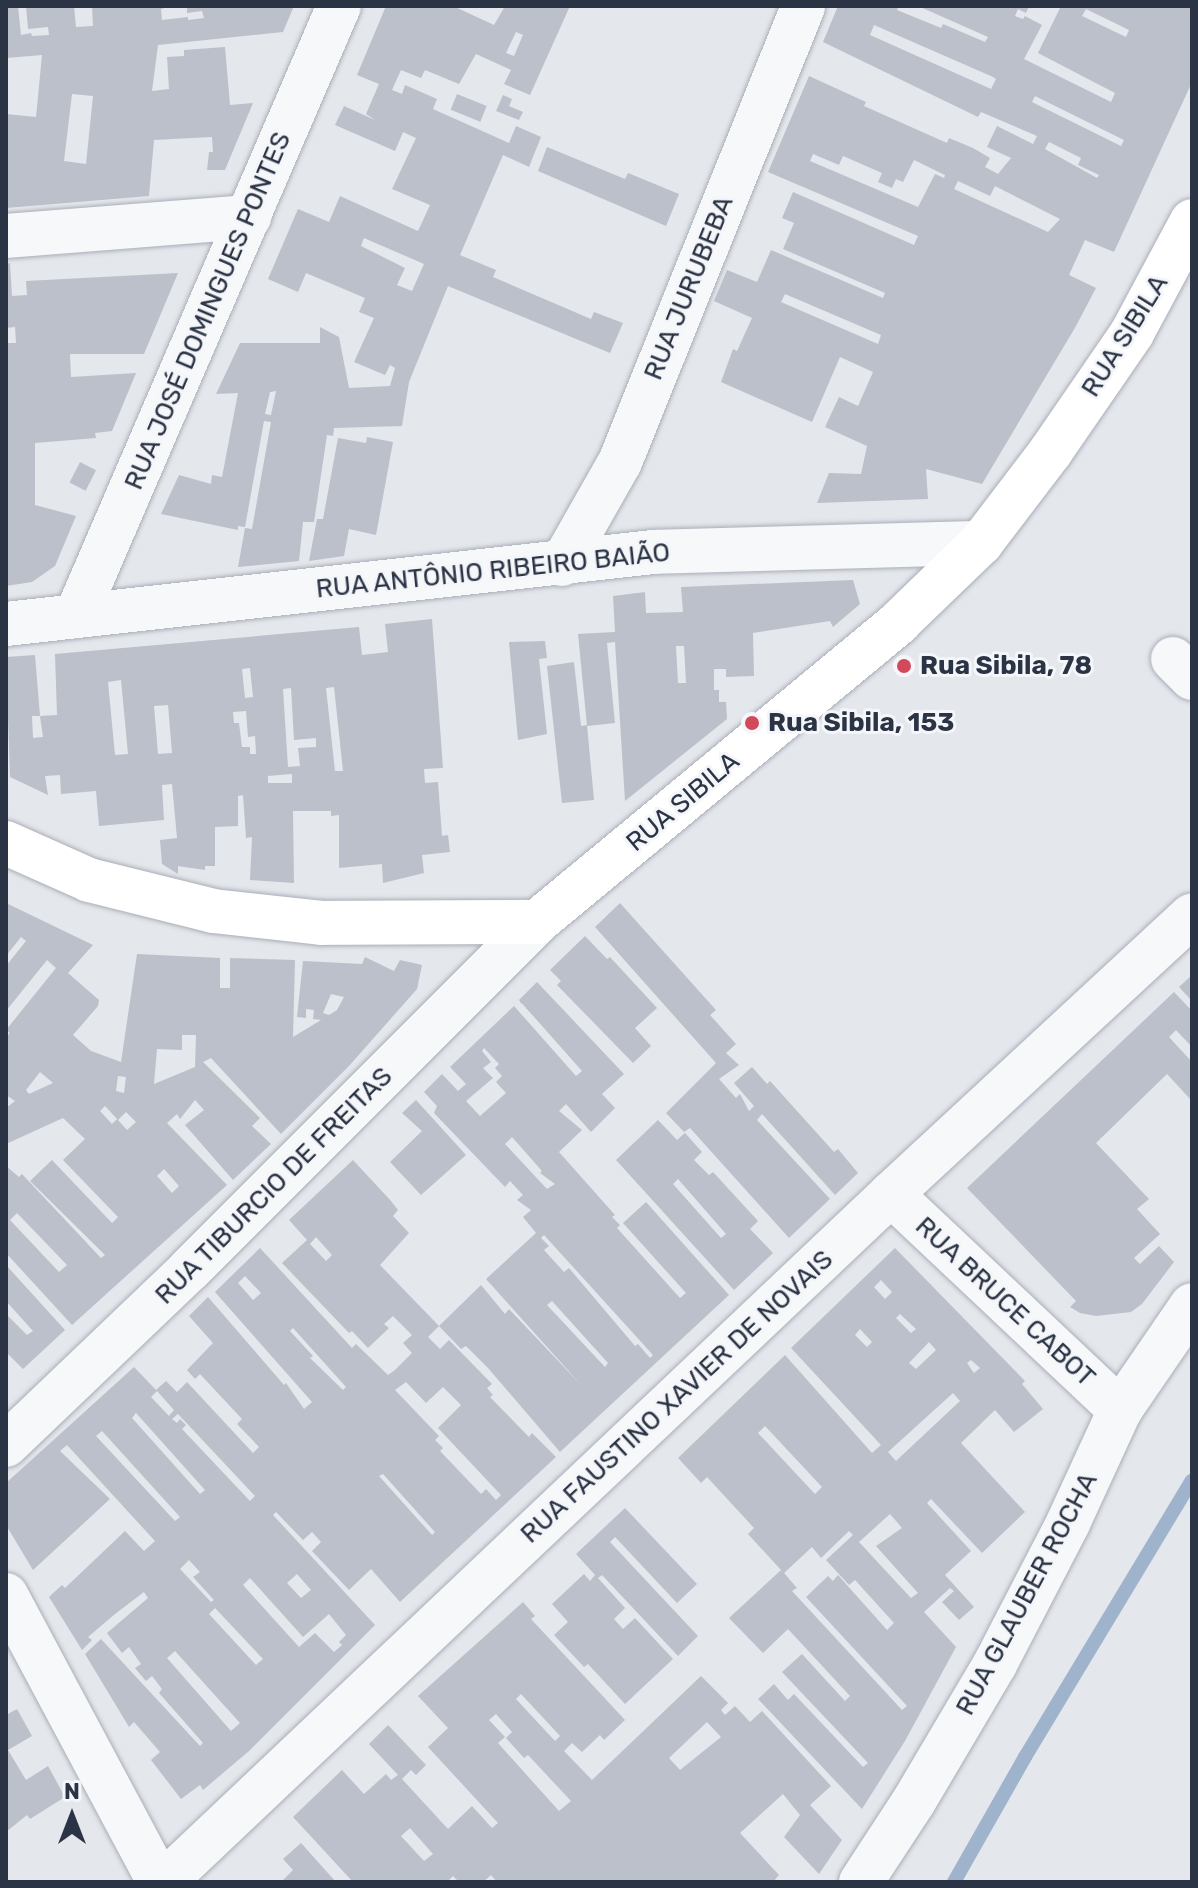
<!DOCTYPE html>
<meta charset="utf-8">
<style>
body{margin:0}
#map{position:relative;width:1198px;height:1888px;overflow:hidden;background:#e4e7ec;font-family:Rubik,sans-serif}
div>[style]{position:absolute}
.stream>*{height:14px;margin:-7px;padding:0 7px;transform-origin:7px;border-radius:7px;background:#9fb4cc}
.building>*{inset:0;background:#bbc0ca;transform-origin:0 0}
.roads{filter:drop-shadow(0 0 2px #a9aeb7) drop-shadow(0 0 2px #a9aeb7)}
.street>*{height:44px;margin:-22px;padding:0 22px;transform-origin:22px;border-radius:22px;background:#f7f8fa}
.secondary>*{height:44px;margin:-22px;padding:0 22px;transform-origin:22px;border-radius:22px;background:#fff}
.dots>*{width:22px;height:22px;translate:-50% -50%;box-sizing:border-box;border:4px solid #f4f6f9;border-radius:50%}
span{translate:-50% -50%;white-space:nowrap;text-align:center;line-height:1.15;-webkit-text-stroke:6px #f4f6f9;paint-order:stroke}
.street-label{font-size:26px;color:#2b3445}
.poi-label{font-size:26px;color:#2b3445;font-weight:700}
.left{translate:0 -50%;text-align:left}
.frame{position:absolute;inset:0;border:8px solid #2b3445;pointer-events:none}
.north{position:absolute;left:32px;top:1776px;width:80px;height:80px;-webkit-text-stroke:6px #f4f6f9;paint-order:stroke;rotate:0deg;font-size:22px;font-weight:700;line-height:32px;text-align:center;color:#2b3445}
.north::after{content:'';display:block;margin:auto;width:28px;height:36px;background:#2b3445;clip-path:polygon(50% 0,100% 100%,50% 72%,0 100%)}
</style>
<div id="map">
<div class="stream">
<i style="left:954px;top:1882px;width:144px;rotate:-60.4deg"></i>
<i style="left:1025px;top:1757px;width:323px;rotate:-58.9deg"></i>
</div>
<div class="building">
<i style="clip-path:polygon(evenodd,6px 6px,18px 6px,21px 35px,31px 33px,32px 36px,49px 35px,48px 27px,28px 29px,26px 6px,74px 6px,76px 27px,93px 26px,92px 6px,171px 6px,161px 9px,162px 20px,188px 17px,188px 20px,204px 18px,202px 11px,187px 13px,187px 6px,294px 6px,283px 32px,158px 45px,152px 91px,169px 89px,167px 57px,184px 56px,184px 50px,225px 47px,230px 105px,253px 103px,225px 170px,207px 170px,209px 152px,213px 152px,212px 137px,154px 140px,149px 196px,6px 208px,6px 114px,36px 117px,42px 55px,6px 58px,6px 6px,72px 94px,93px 96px,86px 164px,64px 161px,72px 94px)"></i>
<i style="clip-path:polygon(evenodd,386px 6px,453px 6px,494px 25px,505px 6px,570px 6px,530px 95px,504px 84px,511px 70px,476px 54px,459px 84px,425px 70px,421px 78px,401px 70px,392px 90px,402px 94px,405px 85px,437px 99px,433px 109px,509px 143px,516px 126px,541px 137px,529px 167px,503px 155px,460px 255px,496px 270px,493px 277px,591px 319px,594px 312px,623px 323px,610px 353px,448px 286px,409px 382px,402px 426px,334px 428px,333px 436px,327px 435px,314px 522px,303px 522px,299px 561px,238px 567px,245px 528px,252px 529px,271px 422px,264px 421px,245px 527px,238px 526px,238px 530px,161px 514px,179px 475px,211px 484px,212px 475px,222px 477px,238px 393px,216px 394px,240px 343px,320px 343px,320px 327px,339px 337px,349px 388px,390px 386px,395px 368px,390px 365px,385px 375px,354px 362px,374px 318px,359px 312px,365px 298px,306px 273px,298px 292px,268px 279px,298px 209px,329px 222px,340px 196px,418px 231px,430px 205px,392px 189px,416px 138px,403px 132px,395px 151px,335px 125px,344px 106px,375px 120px,366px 114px,379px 84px,357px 75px,386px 6px,516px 32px,523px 35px,514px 56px,506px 53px,516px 32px,386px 6px,364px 238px,424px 264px,412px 291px,397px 285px,405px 268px,361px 246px,364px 238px,386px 6px,276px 391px,271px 415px,265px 414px,270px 392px,276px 391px)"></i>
<i style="clip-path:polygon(evenodd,838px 6px,899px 6px,897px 10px,941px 28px,943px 24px,985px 42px,988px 37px,918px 6px,1029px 6px,1026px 13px,1018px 9px,1015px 16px,1023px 19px,1025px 16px,1042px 25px,1024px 59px,1111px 102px,1115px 93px,1038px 53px,1061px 6px,1192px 6px,1192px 82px,1114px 252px,1085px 240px,1069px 275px,1096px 288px,1076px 326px,982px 484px,926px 469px,928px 499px,817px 503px,829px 473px,861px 474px,867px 446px,825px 427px,839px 397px,858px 406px,873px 372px,840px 357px,812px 422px,721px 382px,733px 349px,737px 351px,752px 318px,714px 301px,727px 270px,757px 282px,771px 250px,883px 298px,885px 293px,783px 249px,794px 223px,782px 218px,793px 192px,914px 245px,918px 236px,768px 172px,809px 76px,866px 102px,864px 106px,947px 143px,949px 138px,973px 148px,990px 158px,985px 167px,998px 174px,1011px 158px,987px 147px,997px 126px,1033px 144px,1037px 136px,981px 112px,978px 117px,823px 42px,838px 6px,1086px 9px,1129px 30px,1126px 37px,1082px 16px,1086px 9px,838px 6px,874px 25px,993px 77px,996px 79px,991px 89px,870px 35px,874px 25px,838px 6px,1035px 96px,1124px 140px,1121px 146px,1032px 102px,1035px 96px,838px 6px,1049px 142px,1081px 158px,1078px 165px,1099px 175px,1097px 178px,1045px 149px,1049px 142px,838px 6px,813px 154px,839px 165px,843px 156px,882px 173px,878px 182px,892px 188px,896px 179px,903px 182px,914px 160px,945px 175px,944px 178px,935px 174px,918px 207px,810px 161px,813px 154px,838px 6px,958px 181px,990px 196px,995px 186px,1060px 219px,1048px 232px,954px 189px,958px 181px,838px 6px,785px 294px,881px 335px,878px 344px,781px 302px,785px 294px)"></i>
<i style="left:457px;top:94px;width:32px;height:17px;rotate:22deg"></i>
<i style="clip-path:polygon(503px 95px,512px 99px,509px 106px,523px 112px,519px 120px,496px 111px)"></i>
<i style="clip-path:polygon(547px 147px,625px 179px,628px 173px,679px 194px,666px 226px,538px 171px)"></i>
<i style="clip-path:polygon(10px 263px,12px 296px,27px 295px,26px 281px,178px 273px,144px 354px,70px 354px,71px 377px,136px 373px,112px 431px,95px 433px,96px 438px,35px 443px,35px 505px,76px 516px,55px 566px,32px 582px,6px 586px,6px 343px,16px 343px,15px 327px,6px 328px,6px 264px)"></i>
<i style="clip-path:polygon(367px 437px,393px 442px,376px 535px,349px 529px,344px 556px,309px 561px,317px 519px,323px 519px,338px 438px,366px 443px)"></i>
<i style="left:80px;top:462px;width:18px;height:23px;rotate:27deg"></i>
<i style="clip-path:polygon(evenodd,853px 580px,860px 604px,833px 627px,830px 621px,753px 633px,754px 676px,726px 677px,726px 669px,714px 669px,714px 690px,719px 690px,719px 702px,726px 702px,727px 719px,625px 801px,615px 642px,607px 643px,615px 723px,587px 726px,578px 634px,615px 632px,613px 596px,645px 592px,646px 613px,683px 612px,681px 587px,853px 580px,676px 646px,684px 646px,686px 683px,678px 683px,676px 646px)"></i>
<i style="clip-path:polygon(evenodd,432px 619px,443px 768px,424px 769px,425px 783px,438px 782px,442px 836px,448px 835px,450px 852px,422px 855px,424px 873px,383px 883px,382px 864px,339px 868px,339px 815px,331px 816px,331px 811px,293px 811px,294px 883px,250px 880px,252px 837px,246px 838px,243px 795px,238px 796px,238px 826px,215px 827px,215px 866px,205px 866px,205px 870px,178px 866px,178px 874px,162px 864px,160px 840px,177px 838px,172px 784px,162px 785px,164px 820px,99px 826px,96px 791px,61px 794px,60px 775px,45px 776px,48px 795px,10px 777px,6px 657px,35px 655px,40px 716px,32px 716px,33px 738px,43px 737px,40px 716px,57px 715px,55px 654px,359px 627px,362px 655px,388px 652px,385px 624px,432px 619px,250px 668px,253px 697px,245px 698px,242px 669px,250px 668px,432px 619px,121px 680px,128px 754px,115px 755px,108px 682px,121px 680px,432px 619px,334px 687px,343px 771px,335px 771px,326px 688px,334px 687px,432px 619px,291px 688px,294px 740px,316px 738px,316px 747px,298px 748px,300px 766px,288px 767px,283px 689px,291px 688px,432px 619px,168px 705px,172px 753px,158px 754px,154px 706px,168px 705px,432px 619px,246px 711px,248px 737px,255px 736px,256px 754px,250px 754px,250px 747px,242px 747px,239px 723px,234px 723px,233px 712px,246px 711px,432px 619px,292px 774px,292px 783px,268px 783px,268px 776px,292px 774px)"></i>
<i style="clip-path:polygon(545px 641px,547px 658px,539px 659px,547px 734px,518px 740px,509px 642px)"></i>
<i style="clip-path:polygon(574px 662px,581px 726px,587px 725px,594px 800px,562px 803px,547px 666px)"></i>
<i style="clip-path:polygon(evenodd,6px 903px,93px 945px,68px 973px,99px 1000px,98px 1006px,73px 1035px,91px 1051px,121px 1062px,137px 954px,220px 958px,220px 988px,230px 988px,230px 958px,295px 960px,293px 1037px,321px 1020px,313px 1019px,314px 1010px,306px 1009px,306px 1018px,297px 1017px,303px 961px,362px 964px,365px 957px,394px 971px,400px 960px,422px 965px,417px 989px,349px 1066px,281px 1134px,211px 1058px,203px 1062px,260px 1118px,252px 1126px,271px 1144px,233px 1180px,185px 1125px,204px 1110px,195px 1100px,180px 1119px,177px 1114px,167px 1123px,227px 1185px,72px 1325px,6px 1253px,6px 1166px,19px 1177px,22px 1174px,101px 1258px,105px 1255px,30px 1181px,52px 1160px,112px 1223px,118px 1217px,63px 1160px,85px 1139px,63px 1118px,6px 1144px,6px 1108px,15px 1101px,6px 1095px,6px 1037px,10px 1033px,6px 1030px,56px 968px,47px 960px,6px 1011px,6px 966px,26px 941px,21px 937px,6px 956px,6px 903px,331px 994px,344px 997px,337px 1010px,329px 1015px,323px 1013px,331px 994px,6px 903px,182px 1035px,196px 1035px,195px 1067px,154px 1084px,157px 1049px,182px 1050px,182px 1035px,6px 903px,40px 1072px,53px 1083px,29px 1094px,26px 1090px,40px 1072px,6px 903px,118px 1076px,126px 1077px,124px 1093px,116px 1091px,118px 1076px,6px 903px,105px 1106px,118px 1120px,126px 1112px,136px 1122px,127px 1130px,117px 1119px,112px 1124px,100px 1111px,105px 1106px,6px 903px,164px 1169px,179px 1186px,172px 1193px,157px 1176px,164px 1169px,6px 903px,17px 1213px,67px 1265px,59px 1272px,10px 1220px,17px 1213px)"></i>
<i style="clip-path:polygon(620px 903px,716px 1010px,710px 1015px,736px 1044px,726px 1053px,739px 1065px,719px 1079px,736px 1098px,740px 1094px,749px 1111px,754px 1106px,734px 1083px,752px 1067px,767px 1084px,770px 1081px,834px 1152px,838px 1149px,858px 1173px,835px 1195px,762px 1114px,757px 1120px,830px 1199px,789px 1238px,690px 1128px,684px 1132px,666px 1113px,716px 1063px,595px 927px)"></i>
<i style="clip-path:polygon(585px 936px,607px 959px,610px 957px,657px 1008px,635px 1028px,651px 1046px,633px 1063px,557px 985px,561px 981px,550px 970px)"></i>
<i style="clip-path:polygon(1192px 975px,1192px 1001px,1179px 987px)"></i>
<i style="clip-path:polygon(evenodd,537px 982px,624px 1074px,602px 1094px,615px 1108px,591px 1132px,566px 1104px,559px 1111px,582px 1130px,559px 1152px,615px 1215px,612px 1217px,620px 1225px,617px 1228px,680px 1298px,686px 1293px,623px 1223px,646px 1202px,729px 1295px,560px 1452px,488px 1368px,466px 1346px,461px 1349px,439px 1326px,428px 1337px,440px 1349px,449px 1340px,492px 1384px,487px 1388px,493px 1395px,490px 1397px,529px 1437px,532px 1433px,556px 1457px,400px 1602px,371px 1569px,349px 1590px,312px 1551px,321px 1542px,312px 1532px,303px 1540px,276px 1512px,273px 1515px,375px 1625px,249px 1751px,203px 1790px,200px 1785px,181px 1799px,151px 1760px,160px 1752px,134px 1722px,129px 1727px,85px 1654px,101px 1639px,200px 1746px,203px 1743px,159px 1693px,162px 1689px,152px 1676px,146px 1681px,135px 1668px,141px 1664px,129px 1647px,122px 1653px,107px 1633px,148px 1598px,144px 1592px,115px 1614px,88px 1637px,92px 1640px,82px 1650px,49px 1597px,62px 1585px,65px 1588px,125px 1531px,144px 1551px,155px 1541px,67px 1445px,60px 1451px,110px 1499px,33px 1570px,6px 1525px,6px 1483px,134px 1367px,156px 1390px,166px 1381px,177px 1392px,187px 1382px,253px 1453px,259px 1447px,237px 1424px,242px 1419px,200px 1374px,195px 1379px,187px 1370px,213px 1343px,189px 1316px,208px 1297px,284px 1385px,286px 1383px,304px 1409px,312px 1402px,215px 1292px,260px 1248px,352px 1348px,356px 1344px,388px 1375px,395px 1370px,412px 1353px,403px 1343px,412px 1335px,393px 1316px,384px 1324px,389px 1328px,368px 1348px,352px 1331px,349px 1333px,282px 1263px,307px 1240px,289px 1220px,353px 1160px,391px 1201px,398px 1210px,393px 1216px,409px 1233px,380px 1265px,439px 1326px,481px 1285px,505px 1314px,509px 1309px,582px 1386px,486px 1279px,536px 1233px,523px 1217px,531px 1210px,517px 1200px,523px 1195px,510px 1181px,505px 1187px,434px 1113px,437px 1106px,424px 1092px,442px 1074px,458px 1091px,466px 1084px,450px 1067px,514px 1006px,576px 1076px,582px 1071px,519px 1000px,537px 982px,484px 1048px,499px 1064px,495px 1068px,502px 1076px,496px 1082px,506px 1093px,480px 1116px,466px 1101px,493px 1078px,483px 1068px,491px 1062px,482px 1051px,484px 1048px,537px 982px,512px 1137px,542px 1171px,540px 1173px,555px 1184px,547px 1189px,505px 1144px,512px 1137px,537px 982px,544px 1235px,653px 1355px,650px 1358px,638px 1344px,635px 1346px,569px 1268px,564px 1272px,544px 1250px,549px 1246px,541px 1238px,544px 1235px,537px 982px,316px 1237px,332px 1255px,326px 1261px,310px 1244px,316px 1237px,537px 982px,245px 1276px,261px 1293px,253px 1300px,238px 1283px,245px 1276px,537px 982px,552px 1301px,608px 1363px,605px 1367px,547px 1305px,552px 1301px,537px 982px,293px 1328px,346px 1387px,343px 1390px,310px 1358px,313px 1356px,290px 1331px,293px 1328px,537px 982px,406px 1382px,426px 1403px,443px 1387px,461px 1405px,438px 1428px,501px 1495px,496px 1500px,486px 1489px,481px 1494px,440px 1451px,443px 1448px,435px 1440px,439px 1436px,395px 1390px,406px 1382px,537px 982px,157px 1391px,174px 1410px,169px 1416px,151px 1397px,157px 1391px,537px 982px,136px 1413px,205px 1490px,200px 1494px,132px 1418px,136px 1413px,537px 982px,178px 1414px,255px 1496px,250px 1501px,182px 1429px,186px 1425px,180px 1419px,177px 1423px,172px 1419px,178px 1414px,537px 982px,102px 1431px,180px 1517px,175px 1521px,96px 1436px,102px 1431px,537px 982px,383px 1474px,435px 1532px,432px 1535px,379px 1476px,383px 1474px,537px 982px,189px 1560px,200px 1572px,193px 1577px,214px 1600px,211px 1602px,180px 1569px,189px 1560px,537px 982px,297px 1574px,311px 1590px,301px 1598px,287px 1583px,297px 1574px,537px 982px,250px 1578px,303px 1637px,329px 1614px,346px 1635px,339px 1642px,342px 1645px,334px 1652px,315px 1633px,299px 1647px,243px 1585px,250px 1578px,537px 982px,215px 1608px,263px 1659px,256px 1665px,209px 1614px,215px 1608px,537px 982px,175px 1651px,240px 1723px,231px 1731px,167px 1658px,175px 1651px)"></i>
<i style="clip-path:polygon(1174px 992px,1192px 1011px,1192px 1047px,1176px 1030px,1169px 1037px,1192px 1062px,1192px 1101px,1167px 1074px,1096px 1143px,1149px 1199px,1137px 1209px,1160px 1234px,1134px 1258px,1140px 1264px,1159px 1246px,1174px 1262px,1142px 1304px,1131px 1312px,1096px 1316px,1080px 1313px,1070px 1307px,1076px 1301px,967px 1188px)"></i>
<i style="clip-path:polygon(416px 1100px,466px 1155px,421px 1195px,390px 1162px,422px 1131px,402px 1113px)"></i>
<i style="clip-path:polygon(evenodd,658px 1120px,677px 1140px,685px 1133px,702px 1152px,694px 1160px,709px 1175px,713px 1172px,758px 1221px,750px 1229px,773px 1253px,734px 1290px,616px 1160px,658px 1120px,678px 1179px,726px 1234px,721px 1238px,673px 1184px,678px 1179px)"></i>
<i style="clip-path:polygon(evenodd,895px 1248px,1025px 1381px,1022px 1384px,1043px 1409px,1014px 1432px,995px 1410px,961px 1443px,1025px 1512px,982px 1553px,931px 1499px,927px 1503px,971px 1551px,945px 1575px,974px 1607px,959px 1620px,942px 1602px,954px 1591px,950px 1588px,924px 1612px,956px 1647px,905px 1741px,862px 1809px,758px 1699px,774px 1684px,788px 1700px,794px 1694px,863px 1767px,868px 1763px,782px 1672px,802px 1654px,845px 1701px,850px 1696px,788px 1629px,763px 1653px,729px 1618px,781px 1570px,748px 1534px,754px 1528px,707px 1477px,701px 1483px,678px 1458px,785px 1355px,872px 1453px,881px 1445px,791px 1348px,895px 1248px,881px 1280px,892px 1292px,885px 1299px,874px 1287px,881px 1280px,895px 1248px,900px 1314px,916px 1329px,911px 1333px,896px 1318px,900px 1314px,895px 1248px,860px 1329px,872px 1342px,867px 1347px,855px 1335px,860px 1329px,895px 1248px,929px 1342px,936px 1350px,916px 1369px,909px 1363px,929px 1342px,895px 1248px,971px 1360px,980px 1368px,974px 1373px,967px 1363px,971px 1360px,895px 1248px,953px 1393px,960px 1401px,896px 1461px,888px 1452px,953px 1393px,895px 1248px,765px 1426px,822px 1487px,815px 1494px,758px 1433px,765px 1426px,895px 1248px,890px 1514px,902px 1528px,876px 1546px,918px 1593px,911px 1598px,859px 1542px,890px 1514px,895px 1248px,849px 1531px,853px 1535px,826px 1560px,849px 1585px,855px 1580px,894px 1623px,887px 1630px,838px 1575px,833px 1581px,828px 1576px,806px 1597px,907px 1706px,902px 1710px,792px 1591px,797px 1588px,784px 1573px,812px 1547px,821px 1558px,849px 1531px)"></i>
<i style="clip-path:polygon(6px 1265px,65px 1330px,23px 1369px,6px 1352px,6px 1314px,27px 1335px,33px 1331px,6px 1301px)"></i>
<i style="clip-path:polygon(625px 1508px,697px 1584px,677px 1603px,615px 1537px,610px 1542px,698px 1636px,678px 1656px,602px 1575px,598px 1578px,625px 1608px,614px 1619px,623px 1629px,635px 1618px,673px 1659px,625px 1704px,588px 1664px,584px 1667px,554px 1635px,568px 1622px,552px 1604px,584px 1574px,590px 1581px,595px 1575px,576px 1554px)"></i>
<i style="clip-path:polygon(evenodd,523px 1602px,535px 1616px,531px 1619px,625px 1720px,604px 1740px,600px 1735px,582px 1752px,572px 1743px,564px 1751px,592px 1780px,701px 1676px,728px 1703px,721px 1710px,725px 1715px,735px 1706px,750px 1722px,762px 1711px,831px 1786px,810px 1805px,842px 1840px,819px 1874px,784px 1837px,800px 1815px,783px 1794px,740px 1833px,779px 1875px,773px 1882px,497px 1882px,491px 1875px,483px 1882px,459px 1882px,453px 1876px,447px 1882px,353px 1882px,293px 1817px,342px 1770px,364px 1794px,386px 1774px,391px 1780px,398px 1775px,369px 1744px,388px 1725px,426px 1765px,416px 1775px,411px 1770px,402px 1779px,448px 1829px,472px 1806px,492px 1828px,498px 1823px,428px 1747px,448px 1728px,418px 1696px,523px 1602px,521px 1694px,560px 1736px,555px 1741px,516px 1699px,521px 1694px,523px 1602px,496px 1714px,512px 1732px,506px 1738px,524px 1758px,528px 1755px,571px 1801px,559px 1811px,498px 1743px,505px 1737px,489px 1720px,496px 1714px,523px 1602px,707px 1722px,721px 1737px,680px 1770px,669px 1758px,707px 1722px,523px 1602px,410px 1828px,433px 1854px,424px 1861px,401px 1836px,410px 1828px)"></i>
<i style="clip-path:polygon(17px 1709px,32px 1736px,8px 1750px,26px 1780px,48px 1766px,65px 1797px,30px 1819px,27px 1815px,6px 1832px,6px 1715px)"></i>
<i style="clip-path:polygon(301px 1843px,336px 1882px,281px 1882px,293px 1870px,283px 1859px)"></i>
</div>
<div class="roads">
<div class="street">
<i style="left:6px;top:236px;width:244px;rotate:-4.5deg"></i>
<i style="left:562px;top:564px;width:117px;rotate:-60.4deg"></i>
<i style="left:620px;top:462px;width:491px;rotate:-68.1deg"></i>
<i style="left:76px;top:616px;width:664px;rotate:-66.68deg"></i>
<i style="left:6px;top:624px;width:651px;rotate:-6.35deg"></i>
<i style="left:653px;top:552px;width:328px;rotate:-1.6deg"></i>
<i style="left:1173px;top:659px;width:27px;rotate:45deg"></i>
<i style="left:891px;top:1194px;width:315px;rotate:43.3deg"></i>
<i style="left:6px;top:1445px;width:255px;rotate:-43.7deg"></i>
<i style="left:190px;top:1269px;width:491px;rotate:-45deg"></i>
<i style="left:6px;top:1595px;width:325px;rotate:61.9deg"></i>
<i style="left:164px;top:1882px;width:1001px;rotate:-43.42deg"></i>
<i style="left:891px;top:1194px;width:410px;rotate:-42.8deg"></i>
<i style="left:861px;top:1882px;width:97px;rotate:-56.8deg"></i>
<i style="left:914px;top:1801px;width:159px;rotate:-59.4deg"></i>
<i style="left:995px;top:1664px;width:159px;rotate:-62.6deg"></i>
<i style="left:1068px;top:1523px;width:124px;rotate:-65.3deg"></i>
<i style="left:1120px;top:1410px;width:127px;rotate:-55.6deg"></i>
</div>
<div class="secondary">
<i style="left:6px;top:843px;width:91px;rotate:24deg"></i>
<i style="left:89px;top:880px;width:128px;rotate:14deg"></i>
<i style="left:213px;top:911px;width:109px;rotate:6.3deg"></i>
<i style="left:321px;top:923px;width:216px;rotate:-0.3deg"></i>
<i style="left:537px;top:922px;width:470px;rotate:-39.6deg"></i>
<i style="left:899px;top:622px;width:114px;rotate:-43.9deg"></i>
<i style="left:981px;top:543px;width:116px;rotate:-52.7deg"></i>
<i style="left:1051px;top:451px;width:143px;rotate:-55.5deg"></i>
<i style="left:1132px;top:333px;width:127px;rotate:-61.8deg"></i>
</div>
</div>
<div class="dots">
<i style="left:904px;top:666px;background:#d1495b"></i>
<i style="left:752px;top:723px;background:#d1495b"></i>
</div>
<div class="street-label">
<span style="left:689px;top:288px;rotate:-68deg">RUA JURUBEBA</span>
<span style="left:208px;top:311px;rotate:-67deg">RUA JOSÉ DOMINGUES PONTES</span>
<span style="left:1125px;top:336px;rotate:-58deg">RUA SIBILA</span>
<span style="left:493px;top:571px;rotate:-6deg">RUA ANTÔNIO RIBEIRO BAIÃO</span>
<span style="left:683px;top:802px;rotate:-40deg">RUA SIBILA</span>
<span style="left:274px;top:1186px;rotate:-45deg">RUA TIBURCIO DE FREITAS</span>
<span style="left:1005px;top:1302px;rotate:43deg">RUA BRUCE CABOT</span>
<span style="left:677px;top:1397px;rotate:-43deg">RUA FAUSTINO XAVIER DE NOVAIS</span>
<span style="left:1027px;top:1594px;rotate:-62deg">RUA GLAUBER ROCHA</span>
</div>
<div class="poi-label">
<span class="left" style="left:920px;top:666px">Rua Sibila, 78</span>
<span class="left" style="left:768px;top:723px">Rua Sibila, 153</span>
</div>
<div class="frame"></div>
<div class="north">N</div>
</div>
